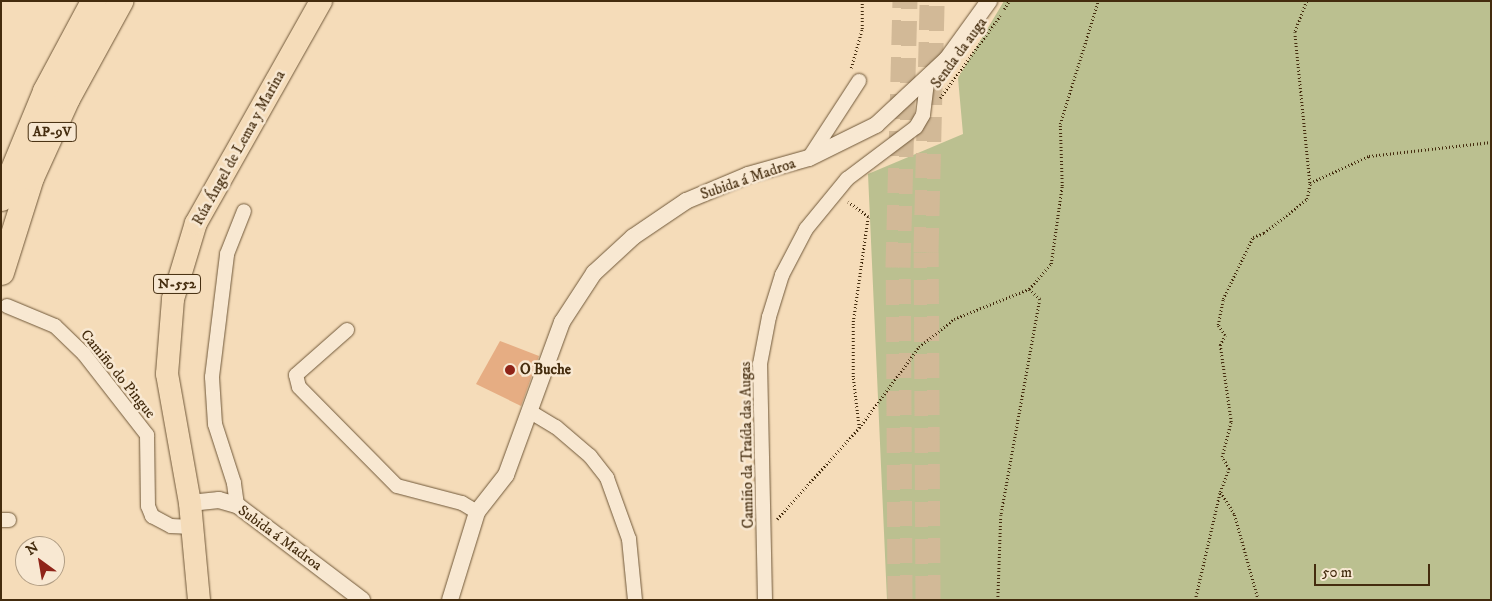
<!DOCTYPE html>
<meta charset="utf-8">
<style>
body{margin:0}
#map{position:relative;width:1492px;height:601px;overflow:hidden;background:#f5dcb9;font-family:"IM FELL DW Pica",serif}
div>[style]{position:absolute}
.green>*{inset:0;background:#bbc090}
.building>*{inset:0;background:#e6ad83}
.motorway-tunnel>*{height:25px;margin-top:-12.5px;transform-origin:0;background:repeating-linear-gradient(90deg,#d2b997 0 25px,transparent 0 37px)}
.path>*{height:2.5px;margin-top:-1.25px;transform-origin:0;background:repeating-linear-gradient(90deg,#442c0e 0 1px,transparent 0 3.5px)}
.roads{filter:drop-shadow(0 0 1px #705839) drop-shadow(0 0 1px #705839)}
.minor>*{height:14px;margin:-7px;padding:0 7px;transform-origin:7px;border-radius:7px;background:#f8e8d2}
.tertiary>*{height:16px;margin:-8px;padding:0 8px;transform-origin:8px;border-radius:8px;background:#f8e8d2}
.trunk>*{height:22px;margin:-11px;padding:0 11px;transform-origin:11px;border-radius:11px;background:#f5dcb9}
.motorway>*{height:25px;margin:-12.5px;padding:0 12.5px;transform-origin:12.5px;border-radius:12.5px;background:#f5dcb9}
.dots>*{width:14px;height:14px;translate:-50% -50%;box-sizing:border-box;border:2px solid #f8e8d2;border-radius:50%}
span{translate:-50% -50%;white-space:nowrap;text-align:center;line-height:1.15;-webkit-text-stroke:5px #f8e8d2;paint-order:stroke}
.shield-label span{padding:1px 4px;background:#f8e8d2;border:1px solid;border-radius:4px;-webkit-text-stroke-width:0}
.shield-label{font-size:14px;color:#442c0e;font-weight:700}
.street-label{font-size:15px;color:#442c0e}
.poi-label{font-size:15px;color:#442c0e;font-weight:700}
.left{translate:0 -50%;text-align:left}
.frame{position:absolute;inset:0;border:2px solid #442c0e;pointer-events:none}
.north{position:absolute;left:15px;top:536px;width:50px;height:50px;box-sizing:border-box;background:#f8e8d2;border:1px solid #b09d84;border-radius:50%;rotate:328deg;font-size:14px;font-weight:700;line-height:20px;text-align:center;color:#442c0e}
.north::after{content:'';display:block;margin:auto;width:18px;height:22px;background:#8f2418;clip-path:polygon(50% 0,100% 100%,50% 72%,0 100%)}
.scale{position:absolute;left:1314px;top:564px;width:116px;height:22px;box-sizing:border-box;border:2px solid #442c0e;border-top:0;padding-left:6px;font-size:15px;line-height:18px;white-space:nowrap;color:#442c0e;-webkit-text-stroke:4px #f8e8d2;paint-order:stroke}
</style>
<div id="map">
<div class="green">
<i style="clip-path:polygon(1004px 1px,1491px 1px,1491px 600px,887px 600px,868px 174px,963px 134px,958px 78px)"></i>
</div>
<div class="building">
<i style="clip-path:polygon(500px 341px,539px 356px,521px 406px,476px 384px)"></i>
</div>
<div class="motorway-tunnel">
<i style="left:900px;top:600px;width:333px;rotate:-90.3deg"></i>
<i style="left:898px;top:267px;width:266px;rotate:-88.5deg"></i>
<i style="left:928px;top:600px;width:348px;rotate:-90.3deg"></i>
<i style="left:926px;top:252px;width:251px;rotate:-88.6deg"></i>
</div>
<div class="path">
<i style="left:1307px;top:1px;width:33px;rotate:111deg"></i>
<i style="left:1295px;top:32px;width:152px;rotate:84.3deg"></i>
<i style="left:1004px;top:9px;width:9px;rotate:-58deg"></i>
<i style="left:851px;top:68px;width:41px;rotate:-74.2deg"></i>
<i style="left:862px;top:29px;width:28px;rotate:-90deg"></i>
<i style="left:940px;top:98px;width:102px;rotate:-53.8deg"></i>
<i style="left:1029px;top:289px;width:33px;rotate:-49deg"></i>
<i style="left:1051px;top:264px;width:79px;rotate:-82deg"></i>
<i style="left:1062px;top:186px;width:62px;rotate:-91.8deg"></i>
<i style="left:1060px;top:124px;width:129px;rotate:-72.8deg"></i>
<i style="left:859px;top:428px;width:101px;rotate:-53.5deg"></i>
<i style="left:919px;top:347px;width:45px;rotate:-38.7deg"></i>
<i style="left:954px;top:319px;width:81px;rotate:-21.8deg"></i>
<i style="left:1029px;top:289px;width:15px;rotate:42deg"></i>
<i style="left:1040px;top:299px;width:219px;rotate:100.2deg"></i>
<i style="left:1001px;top:515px;width:85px;rotate:92deg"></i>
<i style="left:777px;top:519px;width:122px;rotate:-48deg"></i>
<i style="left:859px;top:428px;width:51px;rotate:-96.7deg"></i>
<i style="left:853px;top:377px;width:55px;rotate:-90deg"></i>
<i style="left:853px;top:322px;width:106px;rotate:-81.9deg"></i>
<i style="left:868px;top:217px;width:25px;rotate:-143deg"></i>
<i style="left:1195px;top:600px;width:111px;rotate:-77deg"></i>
<i style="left:1258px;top:600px;width:89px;rotate:-105.6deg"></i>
<i style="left:1234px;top:514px;width:26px;rotate:-122deg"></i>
<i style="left:1220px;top:492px;width:25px;rotate:-69deg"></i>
<i style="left:1229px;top:469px;width:14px;rotate:-120deg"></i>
<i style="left:1222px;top:457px;width:36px;rotate:-76deg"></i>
<i style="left:1231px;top:422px;width:78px;rotate:-98.1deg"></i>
<i style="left:1220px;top:345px;width:11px;rotate:-63deg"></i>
<i style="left:1225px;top:335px;width:12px;rotate:-125deg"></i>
<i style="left:1218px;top:325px;width:26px;rotate:-79deg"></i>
<i style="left:1223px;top:299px;width:69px;rotate:-64.2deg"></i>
<i style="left:1253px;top:237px;width:12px;rotate:-20deg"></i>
<i style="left:1264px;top:233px;width:55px;rotate:-38.3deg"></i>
<i style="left:1307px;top:199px;width:16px;rotate:-79deg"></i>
<i style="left:1310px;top:183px;width:65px;rotate:-24.6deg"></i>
<i style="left:1369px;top:156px;width:123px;rotate:-6.5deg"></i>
</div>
<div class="roads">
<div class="minor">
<i style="left:809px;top:158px;width:92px;rotate:-57deg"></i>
<i style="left:7px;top:306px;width:52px;rotate:22.6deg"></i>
<i style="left:55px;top:326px;width:40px;rotate:44deg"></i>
<i style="left:84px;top:354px;width:103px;rotate:52.1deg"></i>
<i style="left:147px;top:435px;width:71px;rotate:89.2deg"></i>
<i style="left:148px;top:506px;width:11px;rotate:68deg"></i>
<i style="left:152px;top:516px;width:21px;rotate:28deg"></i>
<i style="left:171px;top:526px;width:21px;rotate:3deg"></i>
<i style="left:347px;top:330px;width:68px;rotate:138.6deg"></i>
<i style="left:296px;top:375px;width:12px;rotate:76deg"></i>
<i style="left:299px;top:387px;width:139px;rotate:45.3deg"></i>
<i style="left:397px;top:486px;width:67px;rotate:14.7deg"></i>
<i style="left:462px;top:503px;width:17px;rotate:31deg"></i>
<i style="left:529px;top:411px;width:31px;rotate:31deg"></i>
<i style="left:556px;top:427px;width:45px;rotate:40.5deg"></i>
<i style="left:590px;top:456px;width:28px;rotate:52deg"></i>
<i style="left:607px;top:478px;width:65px;rotate:70.2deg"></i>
<i style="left:629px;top:539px;width:61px;rotate:84.4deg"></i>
<i style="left:237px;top:505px;width:22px;rotate:-98deg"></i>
<i style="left:234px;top:483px;width:62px;rotate:-107.9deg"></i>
<i style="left:215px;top:424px;width:47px;rotate:-93.7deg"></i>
<i style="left:212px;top:377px;width:124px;rotate:-83deg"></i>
<i style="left:227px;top:254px;width:46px;rotate:-68.4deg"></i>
<i style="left:1px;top:520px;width:8px"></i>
<i style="left:765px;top:600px;width:236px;rotate:-91.2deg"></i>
<i style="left:760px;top:364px;width:48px;rotate:-79.2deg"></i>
<i style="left:769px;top:317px;width:44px;rotate:-72.8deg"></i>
<i style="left:782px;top:275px;width:52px;rotate:-62.4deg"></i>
<i style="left:806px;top:229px;width:65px;rotate:-50.6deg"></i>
<i style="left:847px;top:179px;width:86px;rotate:-37deg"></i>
<i style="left:916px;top:127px;width:14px;rotate:-60deg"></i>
<i style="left:923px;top:115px;width:35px;rotate:-83deg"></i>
</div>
<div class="tertiary">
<i style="left:190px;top:503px;width:29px;rotate:-6deg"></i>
<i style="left:219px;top:500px;width:19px;rotate:16deg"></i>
<i style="left:237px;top:505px;width:157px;rotate:37.2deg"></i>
<i style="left:450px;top:600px;width:92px;rotate:-72.9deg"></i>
<i style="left:477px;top:512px;width:47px;rotate:-51.9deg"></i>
<i style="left:506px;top:475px;width:163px;rotate:-69.9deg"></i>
<i style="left:562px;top:322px;width:59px;rotate:-56.9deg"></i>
<i style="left:594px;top:273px;width:53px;rotate:-42.7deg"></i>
<i style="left:633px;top:237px;width:64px;rotate:-34.2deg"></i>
<i style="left:686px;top:201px;width:67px;rotate:-22.8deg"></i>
<i style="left:748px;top:175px;width:63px;rotate:-15.6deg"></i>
<i style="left:809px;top:158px;width:75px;rotate:-26.2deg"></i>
<i style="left:876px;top:125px;width:97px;rotate:-42.9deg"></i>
<i style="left:947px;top:59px;width:72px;rotate:-54.1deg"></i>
</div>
<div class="trunk">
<i style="left:199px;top:600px;width:97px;rotate:-95.3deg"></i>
<i style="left:190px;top:503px;width:131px;rotate:-100.1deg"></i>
<i style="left:167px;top:374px;width:75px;rotate:-85.4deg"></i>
<i style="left:173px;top:299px;width:79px;rotate:-73.2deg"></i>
<i style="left:196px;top:223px;width:255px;rotate:-60.6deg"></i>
</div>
<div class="motorway">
<i style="left:1px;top:198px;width:116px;rotate:-67.6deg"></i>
<i style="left:45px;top:91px;width:102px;rotate:-61.9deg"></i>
<i style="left:1px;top:272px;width:100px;rotate:-72.5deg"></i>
<i style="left:31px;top:177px;width:87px;rotate:-65.5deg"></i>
<i style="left:67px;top:98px;width:111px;rotate:-61.3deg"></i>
</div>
</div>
<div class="dots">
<i style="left:510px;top:370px;background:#8f2418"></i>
</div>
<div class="shield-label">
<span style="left:52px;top:132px">AP-9V</span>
<span style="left:177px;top:284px">N-552</span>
</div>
<div class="street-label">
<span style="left:959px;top:53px;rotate:-54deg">Senda da auga</span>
<span style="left:239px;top:148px;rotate:-61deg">Rúa Ángel de Lema y Marina</span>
<span style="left:748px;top:179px;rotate:-19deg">Subida á Madroa</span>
<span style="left:118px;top:374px;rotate:51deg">Camiño do Pingue</span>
<span style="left:747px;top:445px;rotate:-91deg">Camiño da Traída das Augas</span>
<span style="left:280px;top:538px;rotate:36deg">Subida á Madroa</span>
</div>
<div class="poi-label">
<span class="left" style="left:520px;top:370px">O Buche</span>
</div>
<div class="frame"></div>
<div class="north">N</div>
<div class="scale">50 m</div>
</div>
